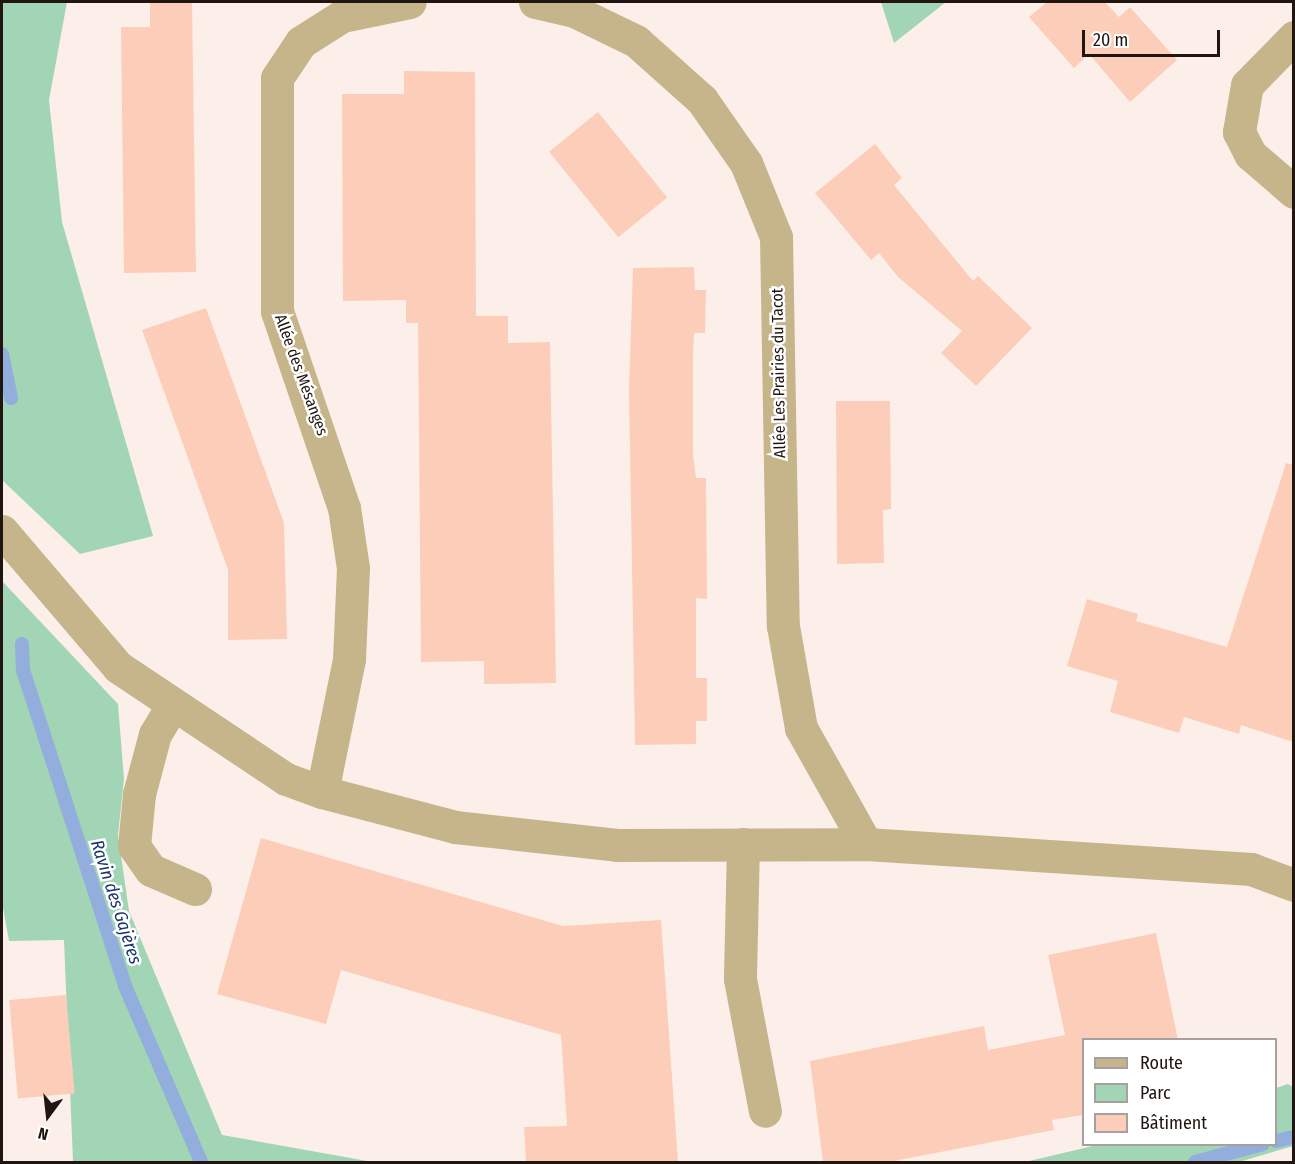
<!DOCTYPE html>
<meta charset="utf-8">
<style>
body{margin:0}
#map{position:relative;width:1295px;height:1164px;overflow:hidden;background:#fcefe9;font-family:"Fira Sans Condensed",sans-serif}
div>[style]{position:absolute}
.green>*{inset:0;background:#a1d5b5}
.stream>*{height:14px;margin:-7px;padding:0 7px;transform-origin:7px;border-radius:7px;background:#93addc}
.building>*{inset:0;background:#fcceb9;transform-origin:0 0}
.minor>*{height:33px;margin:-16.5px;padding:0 16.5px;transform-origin:16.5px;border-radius:16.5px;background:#c6b58b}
span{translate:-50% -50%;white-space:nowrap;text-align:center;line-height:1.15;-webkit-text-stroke:5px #fff;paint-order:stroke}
.street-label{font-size:16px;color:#201510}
.water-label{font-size:18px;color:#18346c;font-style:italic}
.frame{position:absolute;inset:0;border:3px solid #201510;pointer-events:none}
.legend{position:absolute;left:1082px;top:1038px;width:195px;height:108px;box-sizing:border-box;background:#fff;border:2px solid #a6a19f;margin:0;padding:8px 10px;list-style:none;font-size:18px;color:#201510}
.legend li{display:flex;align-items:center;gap:12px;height:30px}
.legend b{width:30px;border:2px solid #a6a19f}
.north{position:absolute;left:18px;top:1086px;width:60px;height:60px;-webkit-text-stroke:4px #fff;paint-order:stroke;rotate:195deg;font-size:16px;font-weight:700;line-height:24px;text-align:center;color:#201510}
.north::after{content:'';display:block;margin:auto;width:21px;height:27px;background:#201510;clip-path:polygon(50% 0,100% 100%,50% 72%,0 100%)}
.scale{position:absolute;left:1082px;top:30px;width:138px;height:27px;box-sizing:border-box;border:3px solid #201510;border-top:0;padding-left:8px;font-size:18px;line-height:21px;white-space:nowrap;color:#201510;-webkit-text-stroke:4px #fff;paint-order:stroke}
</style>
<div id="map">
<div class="green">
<i style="clip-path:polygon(2px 2px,67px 2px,49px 100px,62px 222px,153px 536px,80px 554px,2px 480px)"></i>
<i style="clip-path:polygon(881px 2px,946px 2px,894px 43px)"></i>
<i style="clip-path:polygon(2px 581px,118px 704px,124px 779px,118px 835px,129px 911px,222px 1135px,373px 1162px,73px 1162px,64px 940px,9px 941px,2px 902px)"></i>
<i style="clip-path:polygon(1288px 1084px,1293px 1087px,1293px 1146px,1239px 1162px,1025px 1162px,1097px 1145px,1276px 1144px,1276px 1088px)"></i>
</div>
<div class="stream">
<i style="left:2px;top:354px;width:45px;rotate:78.4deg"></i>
<i style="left:22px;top:644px;width:26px;rotate:88deg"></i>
<i style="left:23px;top:670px;width:332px;rotate:72.1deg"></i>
<i style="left:125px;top:986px;width:192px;rotate:66.6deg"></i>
<i style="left:1276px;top:1141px;width:18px;rotate:-13deg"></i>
<i style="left:1195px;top:1162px;width:70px;rotate:-14.8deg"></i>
</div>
<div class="building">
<i style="clip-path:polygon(150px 2px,192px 2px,196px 272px,124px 273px,121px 27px,150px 27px)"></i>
<i style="clip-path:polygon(1047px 2px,1105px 2px,1119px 17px,1130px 7px,1177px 60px,1130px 102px,1089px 54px,1074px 68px,1029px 17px)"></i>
<i style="clip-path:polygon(404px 71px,475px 72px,476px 316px,508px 316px,508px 343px,550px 342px,556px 683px,484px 684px,484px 661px,421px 662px,418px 323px,406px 323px,406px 300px,343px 301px,342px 94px,404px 94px)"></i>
<i style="left:598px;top:112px;width:110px;height:63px;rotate:51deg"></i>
<i style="clip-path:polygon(875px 144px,902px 178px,894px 185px,973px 281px,978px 276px,1032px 328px,976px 386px,941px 353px,962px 331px,898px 277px,879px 253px,871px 260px,815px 193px)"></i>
<i style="clip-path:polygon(694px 267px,695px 290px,706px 290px,705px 333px,694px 333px,693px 356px,693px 454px,696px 478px,706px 478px,707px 599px,696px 598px,696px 678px,707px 678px,707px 721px,696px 721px,696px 744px,635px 745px,629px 390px,633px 268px)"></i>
<i style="clip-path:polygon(206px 308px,284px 523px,287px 639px,228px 640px,228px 570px,142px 330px)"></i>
<i style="clip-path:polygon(836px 401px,890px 401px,891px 509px,883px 510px,884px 563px,837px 564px)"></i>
<i style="clip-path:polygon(1286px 463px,1293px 465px,1293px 742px,1241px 725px,1239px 734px,1184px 717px,1179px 733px,1110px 712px,1118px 681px,1067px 666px,1087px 599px,1138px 614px,1136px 621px,1227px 647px)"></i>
<i style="clip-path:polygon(261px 838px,563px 926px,661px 920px,678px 1162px,526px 1162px,524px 1127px,567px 1126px,561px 1035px,341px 970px,326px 1024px,217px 994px)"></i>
<i style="clip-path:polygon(1156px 933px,1178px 1040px,1083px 1040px,1083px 1115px,1052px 1120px,1054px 1130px,889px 1162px,823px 1162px,810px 1061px,984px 1026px,988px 1050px,1065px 1035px,1048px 955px)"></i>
<i style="left:66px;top:995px;width:99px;height:57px;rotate:85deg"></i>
</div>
<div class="minor">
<i style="left:535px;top:2px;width:40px;rotate:13deg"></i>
<i style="left:574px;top:11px;width:69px;rotate:25.8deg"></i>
<i style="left:636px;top:41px;width:89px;rotate:41.8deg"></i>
<i style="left:702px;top:100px;width:77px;rotate:55.1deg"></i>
<i style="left:746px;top:163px;width:80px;rotate:67.9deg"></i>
<i style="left:776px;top:237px;width:389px;rotate:89deg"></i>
<i style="left:783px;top:626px;width:104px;rotate:80deg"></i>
<i style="left:801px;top:728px;width:133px;rotate:60.7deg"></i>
<i style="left:1294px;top:37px;width:67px;rotate:134.4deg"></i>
<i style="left:1247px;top:85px;width:48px;rotate:99.7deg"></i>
<i style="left:1239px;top:132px;width:25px;rotate:63deg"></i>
<i style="left:1250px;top:154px;width:58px;rotate:40.8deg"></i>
<i style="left:2px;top:531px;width:179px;rotate:49.5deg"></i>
<i style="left:118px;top:667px;width:202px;rotate:33.7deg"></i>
<i style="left:286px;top:779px;width:38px;rotate:20deg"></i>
<i style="left:322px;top:792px;width:138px;rotate:14.7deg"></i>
<i style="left:455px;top:827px;width:163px;rotate:6.3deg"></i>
<i style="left:617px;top:845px;width:249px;rotate:-0.2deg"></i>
<i style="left:866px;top:844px;width:386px;rotate:3.7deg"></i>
<i style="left:1251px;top:869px;width:46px;rotate:20.4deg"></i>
<i style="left:172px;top:706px;width:33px;rotate:121deg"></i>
<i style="left:155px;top:734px;width:62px;rotate:104.9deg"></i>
<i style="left:139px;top:794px;width:52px;rotate:95.5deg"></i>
<i style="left:134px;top:846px;width:29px;rotate:55deg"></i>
<i style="left:151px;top:870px;width:48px;rotate:23.4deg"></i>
<i style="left:322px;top:792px;width:136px;rotate:-78.5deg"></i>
<i style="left:349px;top:659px;width:91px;rotate:-87.5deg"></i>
<i style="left:353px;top:568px;width:61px;rotate:-98.5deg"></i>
<i style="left:344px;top:508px;width:208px;rotate:-108.8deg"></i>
<i style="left:277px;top:311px;width:233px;rotate:-90deg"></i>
<i style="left:277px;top:78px;width:43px;rotate:-56.3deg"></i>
<i style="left:301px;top:42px;width:49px;rotate:-32.4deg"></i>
<i style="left:342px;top:16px;width:69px;rotate:-11.6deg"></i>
<i style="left:743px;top:844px;width:135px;rotate:91.3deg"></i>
<i style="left:740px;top:979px;width:134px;rotate:79.3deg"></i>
</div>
<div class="street-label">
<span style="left:779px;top:373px;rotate:-91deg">Allée Les Prairies du Tacot</span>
<span style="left:301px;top:375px;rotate:70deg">Allée des Mésanges</span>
</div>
<div class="water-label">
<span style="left:116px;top:902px;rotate:72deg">Ravin des Gajères</span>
</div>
<div class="frame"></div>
<ul class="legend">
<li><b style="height:8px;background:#c6b58b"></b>Route</li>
<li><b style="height:16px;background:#a1d5b5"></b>Parc</li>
<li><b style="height:16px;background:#fcceb9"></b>Bâtiment</li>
</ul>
<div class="north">N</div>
<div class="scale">20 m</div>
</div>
